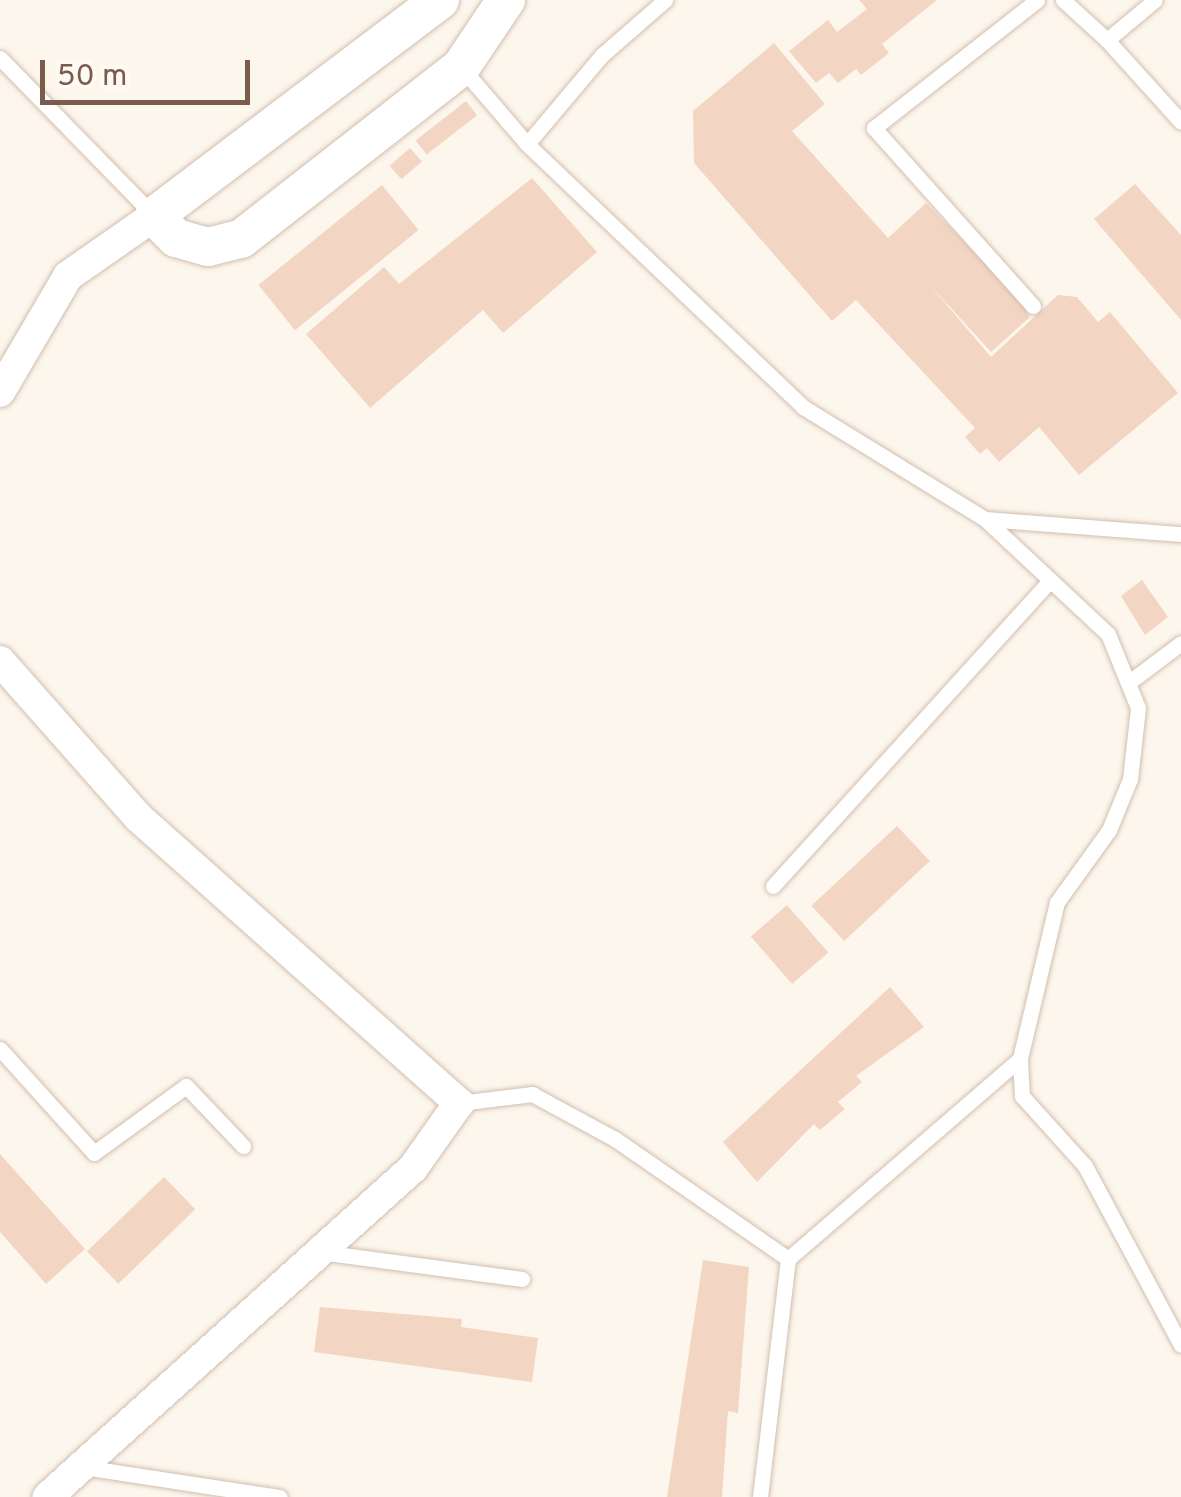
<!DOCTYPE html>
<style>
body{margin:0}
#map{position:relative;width:1181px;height:1497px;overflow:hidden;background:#fdf6ec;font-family:Overpass,sans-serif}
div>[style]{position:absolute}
.building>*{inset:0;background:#f3d5c3;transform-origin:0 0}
.roads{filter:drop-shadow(0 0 2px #d1beb0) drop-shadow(0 0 2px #d1beb0)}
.service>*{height:15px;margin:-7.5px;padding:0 7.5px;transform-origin:7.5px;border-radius:7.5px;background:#fff}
.minor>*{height:30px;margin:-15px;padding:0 15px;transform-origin:15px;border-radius:15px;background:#fff}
.tertiary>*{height:38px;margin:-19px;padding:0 19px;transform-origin:19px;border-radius:19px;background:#fff}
span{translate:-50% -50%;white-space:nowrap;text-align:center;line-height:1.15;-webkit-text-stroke:8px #fffaf3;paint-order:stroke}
.scale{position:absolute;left:40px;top:60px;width:210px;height:45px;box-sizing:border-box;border:5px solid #7a5c4d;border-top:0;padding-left:12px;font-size:30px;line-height:35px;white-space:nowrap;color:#7a5c4d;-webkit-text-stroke:8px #fffaf3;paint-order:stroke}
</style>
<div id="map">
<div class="building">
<i style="clip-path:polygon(859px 0,937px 0,882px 44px,889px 53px,861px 75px,856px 69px,838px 83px,829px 73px,816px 83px,789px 51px,828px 20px,837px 32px,867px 9px)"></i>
<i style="clip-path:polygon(774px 43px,825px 104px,792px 131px,888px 238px,926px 203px,1014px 293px,1030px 317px,991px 352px,929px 284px,991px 357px,1058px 295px,1077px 297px,1098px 322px,1110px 312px,1178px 393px,1079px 475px,1039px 427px,999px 462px,987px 448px,980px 454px,965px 437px,975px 428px,856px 300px,832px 321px,694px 163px,693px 111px)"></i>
<i style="left:466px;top:101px;width:18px;height:64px;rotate:52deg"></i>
<i style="left:410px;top:148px;width:18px;height:27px;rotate:49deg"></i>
<i style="clip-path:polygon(532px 178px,597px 252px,503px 333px,483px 310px,370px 408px,306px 334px,384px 267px,399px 284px)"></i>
<i style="clip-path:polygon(1135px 184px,1181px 235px,1181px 320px,1094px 219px)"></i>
<i style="left:382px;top:185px;width:58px;height:159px;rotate:51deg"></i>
<i style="clip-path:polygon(1142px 580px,1168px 617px,1145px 635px,1121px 596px)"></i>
<i style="left:897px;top:826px;width:48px;height:117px;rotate:47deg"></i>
<i style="left:787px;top:905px;width:63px;height:48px;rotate:49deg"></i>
<i style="clip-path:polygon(890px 987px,924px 1027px,856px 1076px,862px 1082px,838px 1102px,845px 1109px,820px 1130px,814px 1124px,757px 1182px,723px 1142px)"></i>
<i style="clip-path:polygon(0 1154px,85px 1249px,46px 1284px,0 1232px)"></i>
<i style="left:164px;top:1177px;width:45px;height:107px;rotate:46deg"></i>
<i style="clip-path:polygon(703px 1260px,749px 1267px,738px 1413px,728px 1411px,722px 1497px,667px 1497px)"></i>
<i style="clip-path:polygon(320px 1307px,462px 1319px,461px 1327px,538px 1338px,532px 1382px,314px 1352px)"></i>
</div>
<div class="roads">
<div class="service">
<i style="left:1063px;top:0;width:59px;rotate:42.3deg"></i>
<i style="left:1107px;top:40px;width:62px;rotate:-39.8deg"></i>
<i style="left:1107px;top:40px;width:110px;rotate:47.9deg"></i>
<i style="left:0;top:58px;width:221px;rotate:45.7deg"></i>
<i style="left:461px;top:67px;width:101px;rotate:49.4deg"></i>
<i style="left:527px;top:144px;width:116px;rotate:-49.9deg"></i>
<i style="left:602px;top:55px;width:84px;rotate:-41.1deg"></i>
<i style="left:527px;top:144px;width:381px;rotate:43.6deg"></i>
<i style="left:803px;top:407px;width:214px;rotate:31.6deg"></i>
<i style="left:985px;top:519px;width:168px;rotate:43.1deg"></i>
<i style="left:1108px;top:634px;width:80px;rotate:67.9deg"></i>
<i style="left:1138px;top:708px;width:71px;rotate:96.4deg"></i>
<i style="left:1130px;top:779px;width:55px;rotate:112.4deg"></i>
<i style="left:1109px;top:830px;width:89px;rotate:125.8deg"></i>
<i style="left:1057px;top:902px;width:161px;rotate:103.3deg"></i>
<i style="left:1020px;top:1059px;width:37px;rotate:87deg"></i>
<i style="left:1022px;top:1096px;width:94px;rotate:48deg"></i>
<i style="left:1085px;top:1166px;width:203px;rotate:61.8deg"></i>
<i style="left:1033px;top:306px;width:239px;rotate:-131.8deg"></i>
<i style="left:874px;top:128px;width:207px;rotate:-38.1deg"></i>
<i style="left:985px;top:519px;width:197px;rotate:4.4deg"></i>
<i style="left:1128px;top:683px;width:66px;rotate:-37deg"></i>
<i style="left:773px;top:886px;width:412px;rotate:-47.8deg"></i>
<i style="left:0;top:1049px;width:140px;rotate:47.9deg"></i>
<i style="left:94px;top:1153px;width:114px;rotate:-36.1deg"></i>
<i style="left:186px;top:1086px;width:83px;rotate:46.5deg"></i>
<i style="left:459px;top:1103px;width:74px;rotate:-7deg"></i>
<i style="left:532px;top:1094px;width:94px;rotate:28.5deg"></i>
<i style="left:615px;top:1139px;width:211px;rotate:34.7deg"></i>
<i style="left:320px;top:1252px;width:204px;rotate:7.6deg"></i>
<i style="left:83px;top:1467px;width:199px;rotate:8.7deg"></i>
<i style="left:760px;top:1497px;width:240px;rotate:-83.3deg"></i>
<i style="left:788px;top:1259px;width:306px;rotate:-40.8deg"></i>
</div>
<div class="minor">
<i style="left:0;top:392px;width:134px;rotate:-59.6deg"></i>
<i style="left:68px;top:276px;width:105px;rotate:-34.9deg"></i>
<i style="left:0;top:661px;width:210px;rotate:48.5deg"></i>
<i style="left:139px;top:818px;width:429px;rotate:41.7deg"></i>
<i style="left:459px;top:1103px;width:80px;rotate:125.3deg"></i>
<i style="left:413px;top:1168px;width:492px;rotate:138deg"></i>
</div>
<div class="tertiary">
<i style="left:440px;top:0;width:358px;rotate:142.9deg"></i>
<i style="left:154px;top:216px;width:31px;rotate:45deg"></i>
<i style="left:176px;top:238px;width:33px;rotate:16deg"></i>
<i style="left:208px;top:247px;width:34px;rotate:-14deg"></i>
<i style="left:241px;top:239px;width:279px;rotate:-38deg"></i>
<i style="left:461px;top:67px;width:81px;rotate:-56.1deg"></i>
</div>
</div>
<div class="scale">50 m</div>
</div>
